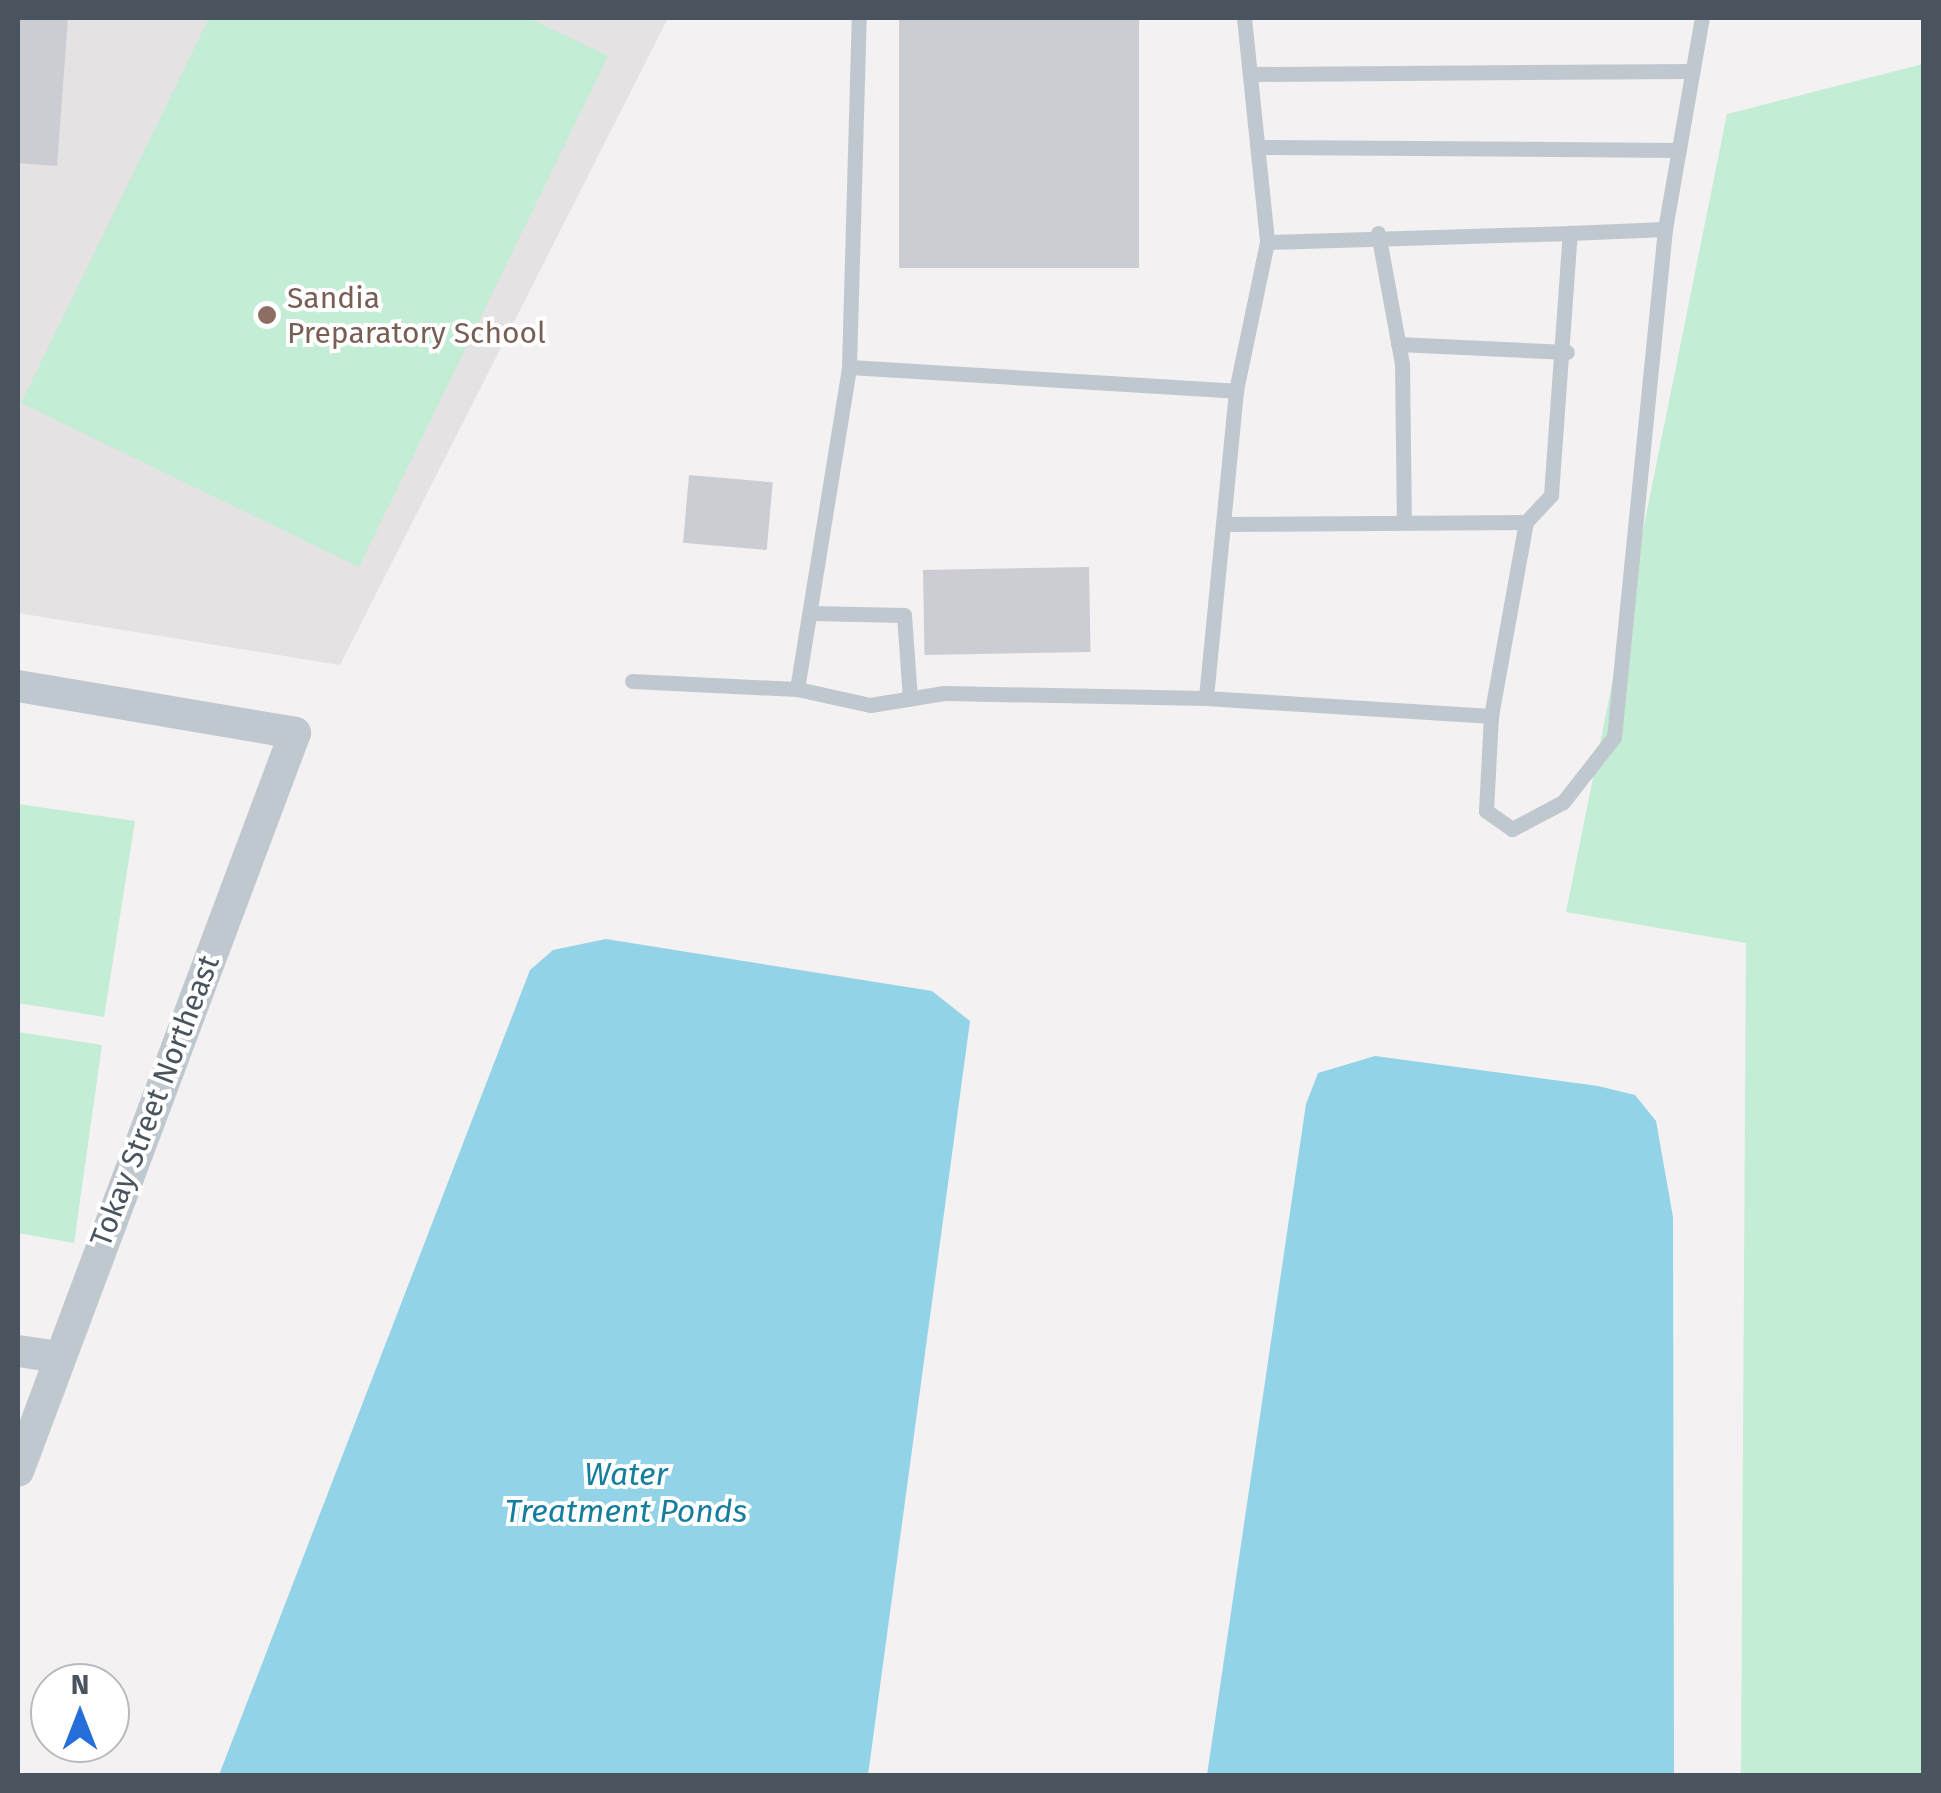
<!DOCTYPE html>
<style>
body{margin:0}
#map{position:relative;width:1941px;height:1793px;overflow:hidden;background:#f3f1f1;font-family:"Fira Sans",sans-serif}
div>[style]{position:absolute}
.education>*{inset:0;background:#e4e2e3}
.green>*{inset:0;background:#c3edd5}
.water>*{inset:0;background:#93d3e7}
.building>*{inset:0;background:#cbcdd3;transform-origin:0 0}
.lane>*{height:15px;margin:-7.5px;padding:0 7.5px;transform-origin:7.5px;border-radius:7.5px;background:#c0c8cf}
.street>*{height:32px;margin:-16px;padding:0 16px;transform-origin:16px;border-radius:16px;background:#c0c8cf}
.dots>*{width:28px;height:28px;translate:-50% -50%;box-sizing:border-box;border:5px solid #fff;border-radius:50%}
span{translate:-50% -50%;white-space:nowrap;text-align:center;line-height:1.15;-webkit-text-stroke:8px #fff;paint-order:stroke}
.education-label{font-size:30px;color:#785e54}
.left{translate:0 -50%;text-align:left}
.street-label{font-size:30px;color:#4a545e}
.water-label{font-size:32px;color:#157d9e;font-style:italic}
.frame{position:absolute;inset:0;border:20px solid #4a545e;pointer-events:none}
.north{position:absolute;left:30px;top:1663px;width:100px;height:100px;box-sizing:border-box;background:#fff;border:2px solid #b7bbbf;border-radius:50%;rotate:0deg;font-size:28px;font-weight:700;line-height:40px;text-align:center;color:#4a545e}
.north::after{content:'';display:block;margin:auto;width:35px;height:45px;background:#246fda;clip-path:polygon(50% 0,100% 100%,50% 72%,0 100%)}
</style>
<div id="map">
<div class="education">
<i style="clip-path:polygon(18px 18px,668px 18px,340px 665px,18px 613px)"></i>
</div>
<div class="green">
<i style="clip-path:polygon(209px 18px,529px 18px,608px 56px,359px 567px,21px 403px)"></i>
<i style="clip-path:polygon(1923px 64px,1923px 1775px,1741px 1775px,1746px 943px,1566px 912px,1727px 114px)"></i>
<i style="clip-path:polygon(18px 804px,135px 821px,104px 1017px,18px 1003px)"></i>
<i style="clip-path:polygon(18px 1032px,102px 1045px,74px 1243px,18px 1233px)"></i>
</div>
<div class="water">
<i style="clip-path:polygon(606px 939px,932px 991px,970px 1021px,868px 1775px,219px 1775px,530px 970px,553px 950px)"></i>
<i style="clip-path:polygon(1375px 1056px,1598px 1086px,1635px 1095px,1656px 1121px,1673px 1217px,1674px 1775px,1207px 1775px,1306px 1104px,1318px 1073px)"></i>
</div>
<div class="building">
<i style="clip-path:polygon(18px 18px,68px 18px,57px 166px,18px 163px)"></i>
<i style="left:899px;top:18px;width:240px;height:250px"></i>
<i style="left:689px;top:475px;width:84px;height:68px;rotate:5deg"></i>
<i style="left:1089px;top:567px;width:85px;height:166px;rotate:89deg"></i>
</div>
<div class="lane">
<i style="left:1244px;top:18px;width:225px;rotate:84.1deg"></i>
<i style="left:1267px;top:242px;width:152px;rotate:101.8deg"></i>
<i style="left:1236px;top:391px;width:308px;rotate:95.6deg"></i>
<i style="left:1206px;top:698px;width:286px;rotate:3.6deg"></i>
<i style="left:1253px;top:74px;width:439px;rotate:-0.4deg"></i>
<i style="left:1263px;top:147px;width:416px;rotate:0.4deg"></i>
<i style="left:1665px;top:229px;width:511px;rotate:95.73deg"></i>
<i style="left:1614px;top:737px;width:83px;rotate:128.1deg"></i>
<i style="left:1563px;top:802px;width:58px;rotate:152.1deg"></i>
<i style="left:1512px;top:829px;width:32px;rotate:-145deg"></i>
<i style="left:1486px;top:811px;width:95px;rotate:-87deg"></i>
<i style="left:1491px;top:716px;width:197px;rotate:-79.8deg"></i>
<i style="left:1526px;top:522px;width:37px;rotate:-47deg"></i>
<i style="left:1551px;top:495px;width:263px;rotate:-85.9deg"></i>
<i style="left:1570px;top:233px;width:95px;rotate:-2.4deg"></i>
<i style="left:1665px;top:229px;width:214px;rotate:-80.1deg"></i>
<i style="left:1378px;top:233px;width:133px;rotate:79.6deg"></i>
<i style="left:1402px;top:364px;width:156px;rotate:89.3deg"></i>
<i style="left:1267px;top:242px;width:303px;rotate:-1.7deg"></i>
<i style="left:1398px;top:344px;width:169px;rotate:2.7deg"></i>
<i style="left:849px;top:367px;width:349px;rotate:-88.4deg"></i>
<i style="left:1223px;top:524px;width:303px;rotate:-0.4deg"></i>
<i style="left:810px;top:613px;width:94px;rotate:1.2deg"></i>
<i style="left:904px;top:615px;width:84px;rotate:85.9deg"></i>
<i style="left:632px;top:681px;width:165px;rotate:2.8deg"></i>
<i style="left:1206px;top:698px;width:262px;rotate:-178.9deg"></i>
<i style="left:944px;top:693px;width:75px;rotate:170.8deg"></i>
<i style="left:870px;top:705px;width:75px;rotate:-167.6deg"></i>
<i style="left:797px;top:689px;width:326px;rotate:-80.8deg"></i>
<i style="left:849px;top:367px;width:388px;rotate:3.5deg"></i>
</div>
<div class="street">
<i style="left:18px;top:686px;width:281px;rotate:9.6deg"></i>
<i style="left:295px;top:733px;width:788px;rotate:110.57deg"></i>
<i style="left:18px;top:1351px;width:40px;rotate:8.5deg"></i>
</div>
<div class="dots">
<i style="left:267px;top:315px;background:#8d6e63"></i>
</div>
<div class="education-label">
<span class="left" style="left:287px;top:315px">Sandia<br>Preparatory School</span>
</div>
<div class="street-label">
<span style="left:155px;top:1101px;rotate:-69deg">Tokay Street Northeast</span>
</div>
<div class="water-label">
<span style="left:626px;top:1493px">Water<br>Treatment Ponds</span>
</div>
<div class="frame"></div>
<div class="north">N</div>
</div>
